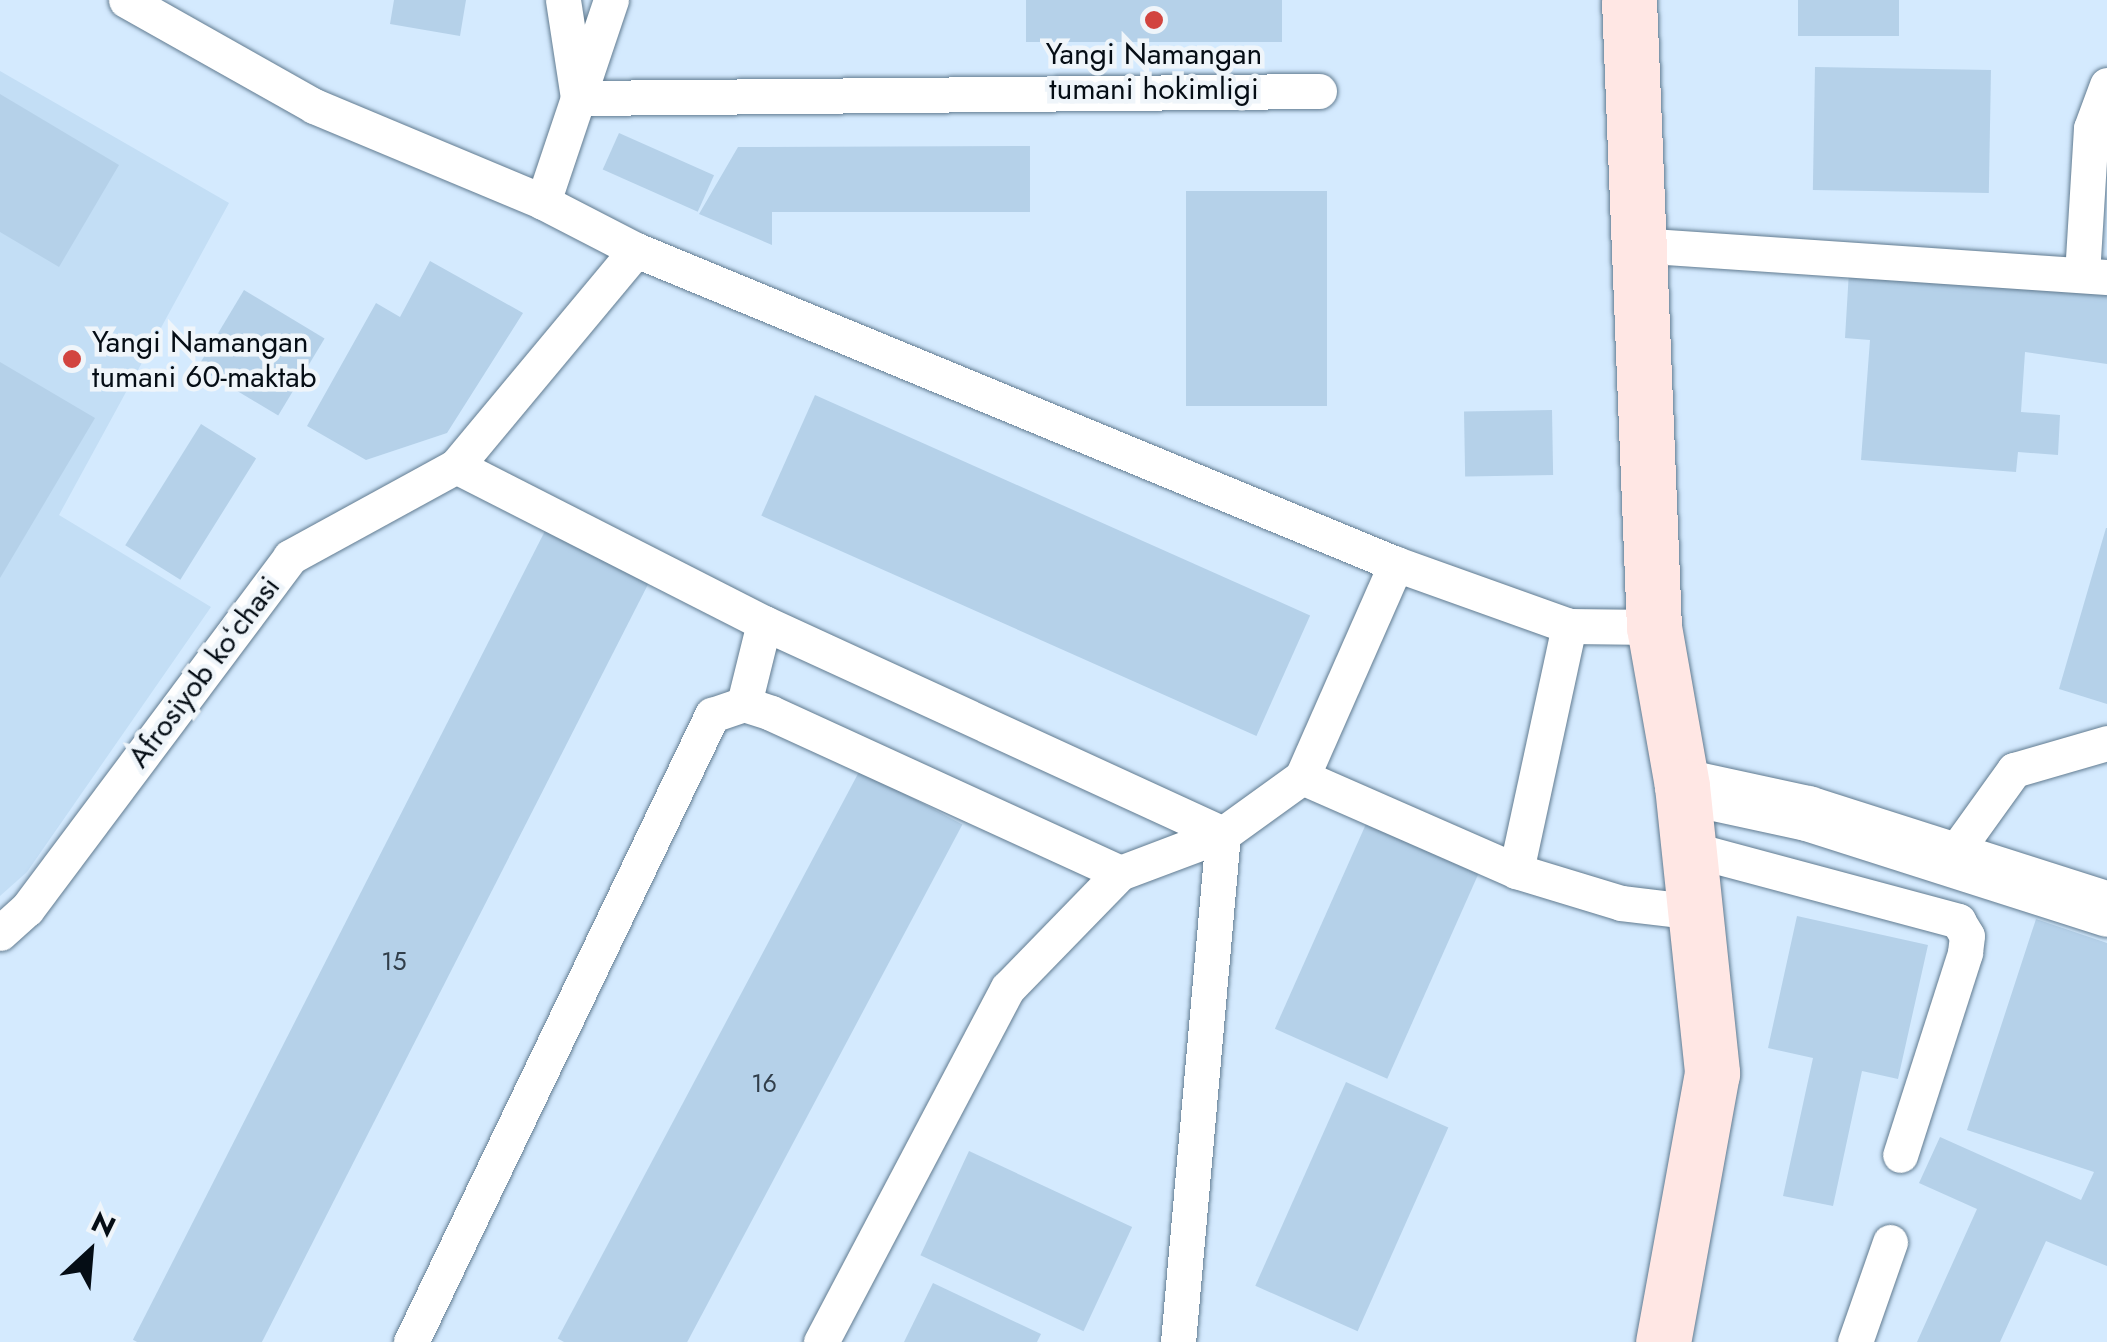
<!DOCTYPE html>
<meta charset="utf-8">
<style>
body{margin:0}
#map{position:relative;width:2107px;height:1342px;overflow:hidden;background:#d4eafe;font-family:Jost,sans-serif}
div>[style]{position:absolute}
.built>*{inset:0;background:#c3def5}
.building>*{inset:0;background:#b5d1e9;transform-origin:0 0}
.roads{filter:drop-shadow(0 0 2px #617b90) drop-shadow(0 0 2px #617b90)}
.lane>*{height:35px;margin:-17.5px;padding:0 17.5px;transform-origin:17.5px;border-radius:17.5px;background:#fff}
.street>*{height:55px;margin:-27.5px;padding:0 27.5px;transform-origin:27.5px;border-radius:27.5px;background:#fff}
.secondary>*{height:55px;margin:-27.5px;padding:0 27.5px;transform-origin:27.5px;border-radius:27.5px;background:#ffe7e4}
.dots>*{width:28px;height:28px;translate:-50% -50%;box-sizing:border-box;border:5px solid #eff5fa;border-radius:50%}
span{translate:-50% -50%;white-space:nowrap;text-align:center;line-height:1.15;-webkit-text-stroke:9px #eff5fa;paint-order:stroke}
.number-label{font-size:25px;color:#313e4a}
.number-label span{-webkit-text-stroke-width:0}
.poi-label{font-size:30px;color:#050d15}
.left{translate:0 -50%;text-align:left}
.street-label{font-size:30px;color:#050d15}
.north{position:absolute;left:40px;top:1202px;width:100px;height:100px;-webkit-text-stroke:8px #eff5fa;paint-order:stroke;rotate:26deg;font-size:28px;font-weight:700;line-height:40px;text-align:center;color:#050d15}
.north::after{content:'';display:block;margin:auto;width:35px;height:45px;background:#050d15;clip-path:polygon(50% 0,100% 100%,50% 72%,0 100%)}
</style>
<div id="map">
<div class="built">
<i style="clip-path:polygon(0 71px,229px 203px,59px 515px,211px 607px,27px 872px,0 896px)"></i>
</div>
<div class="building">
<i style="clip-path:polygon(394px 0,466px 0,460px 36px,390px 24px)"></i>
<i style="left:1026px;top:0;width:256px;height:42px"></i>
<i style="left:1798px;top:0;width:101px;height:36px"></i>
<i style="left:1815px;top:67px;width:176px;height:123px;rotate:1deg"></i>
<i style="clip-path:polygon(0 94px,119px 165px,59px 267px,0 232px)"></i>
<i style="left:619px;top:133px;width:104px;height:40px;rotate:24deg"></i>
<i style="clip-path:polygon(1030px 146px,1030px 212px,772px 212px,772px 245px,699px 214px,738px 147px)"></i>
<i style="left:1186px;top:191px;width:141px;height:215px"></i>
<i style="clip-path:polygon(430px 261px,523px 313px,447px 433px,366px 460px,307px 426px,376px 303px,400px 317px)"></i>
<i style="clip-path:polygon(1849px 271px,2107px 291px,2107px 364px,2025px 352px,2021px 412px,2060px 415px,2058px 455px,2018px 452px,2016px 472px,1861px 460px,1870px 340px,1845px 338px)"></i>
<i style="left:244px;top:290px;width:94px;height:90px;rotate:31deg"></i>
<i style="clip-path:polygon(0 362px,95px 418px,0 578px)"></i>
<i style="left:815px;top:395px;width:542px;height:132px;rotate:24deg"></i>
<i style="left:1552px;top:410px;width:65px;height:88px;rotate:89deg"></i>
<i style="left:201px;top:424px;width:65px;height:143px;rotate:32deg"></i>
<i style="clip-path:polygon(2106px 528px,2107px 528px,2107px 704px,2059px 689px)"></i>
<i style="left:546px;top:529px;width:116px;height:910px;rotate:27deg"></i>
<i style="left:860px;top:770px;width:116px;height:644px;rotate:28deg"></i>
<i style="left:1366px;top:824px;width:123px;height:224px;rotate:24deg"></i>
<i style="clip-path:polygon(1797px 916px,1928px 945px,1898px 1079px,1862px 1071px,1833px 1206px,1783px 1196px,1813px 1058px,1768px 1048px)"></i>
<i style="clip-path:polygon(2036px 919px,2107px 943px,2107px 1266px,2046px 1241px,2000px 1342px,1917px 1342px,1977px 1209px,1919px 1183px,1940px 1137px,2081px 1200px,2094px 1172px,1967px 1130px)"></i>
<i style="left:1346px;top:1082px;width:112px;height:223px;rotate:24deg"></i>
<i style="left:969px;top:1151px;width:180px;height:115px;rotate:25deg"></i>
<i style="clip-path:polygon(933px 1283px,1041px 1334px,1037px 1342px,904px 1342px)"></i>
</div>
<div class="roads">
<div class="lane">
<i style="left:126px;top:0;width:216px;rotate:29.4deg"></i>
<i style="left:314px;top:106px;width:248px;rotate:22.7deg"></i>
<i style="left:543px;top:202px;width:105px;rotate:27.3deg"></i>
<i style="left:636px;top:250px;width:822px;rotate:22.45deg"></i>
<i style="left:563px;top:0;width:99px;rotate:81.3deg"></i>
<i style="left:578px;top:98px;width:741px;rotate:-0.54deg"></i>
<i style="left:543px;top:202px;width:213px;rotate:-71.4deg"></i>
<i style="left:1636px;top:245px;width:472px;rotate:3.9deg"></i>
<i style="left:2082px;top:275px;width:147px;rotate:-86.5deg"></i>
<i style="left:2091px;top:128px;width:46px;rotate:-69.6deg"></i>
<i style="left:456px;top:466px;width:346px;rotate:27deg"></i>
<i style="left:764px;top:623px;width:83px;rotate:103.9deg"></i>
<i style="left:764px;top:623px;width:505px;rotate:24.69deg"></i>
<i style="left:1223px;top:834px;width:510px;rotate:95.06deg"></i>
<i style="left:1302px;top:777px;width:234px;rotate:23.7deg"></i>
<i style="left:1516px;top:871px;width:110px;rotate:16.9deg"></i>
<i style="left:1621px;top:903px;width:77px;rotate:6.8deg"></i>
<i style="left:1690px;top:849px;width:278px;rotate:15deg"></i>
<i style="left:1958px;top:921px;width:17px;rotate:59deg"></i>
<i style="left:1967px;top:936px;width:17px;rotate:97deg"></i>
<i style="left:1965px;top:953px;width:212px;rotate:107.8deg"></i>
<i style="left:1950px;top:859px;width:110px;rotate:-54.3deg"></i>
<i style="left:2014px;top:770px;width:97px;rotate:-16.2deg"></i>
<i style="left:1516px;top:871px;width:251px;rotate:-77.8deg"></i>
<i style="left:0;top:933px;width:36px;rotate:-42deg"></i>
<i style="left:27px;top:909px;width:439px;rotate:-53.2deg"></i>
<i style="left:290px;top:557px;width:189px;rotate:-28.7deg"></i>
<i style="left:456px;top:466px;width:281px;rotate:-50.2deg"></i>
<i style="left:411px;top:1342px;width:696px;rotate:-64.36deg"></i>
<i style="left:712px;top:715px;width:34px;rotate:-19deg"></i>
<i style="left:744px;top:704px;width:28px;rotate:18deg"></i>
<i style="left:771px;top:713px;width:384px;rotate:24.6deg"></i>
<i style="left:1120px;top:873px;width:110px;rotate:-20.7deg"></i>
<i style="left:1223px;top:834px;width:97px;rotate:-35.8deg"></i>
<i style="left:1302px;top:777px;width:233px;rotate:-66.2deg"></i>
<i style="left:1396px;top:564px;width:184px;rotate:19.7deg"></i>
<i style="left:1569px;top:626px;width:85px;rotate:0.7deg"></i>
<i style="left:821px;top:1342px;width:400px;rotate:-62.2deg"></i>
<i style="left:1008px;top:988px;width:161px;rotate:-45.8deg"></i>
<i style="left:1855px;top:1342px;width:106px;rotate:-70.7deg"></i>
</div>
<div class="street">
<i style="left:1682px;top:786px;width:128px;rotate:12.2deg"></i>
<i style="left:1807px;top:813px;width:315px;rotate:17.7deg"></i>
</div>
<div class="secondary">
<i style="left:1629px;top:0;width:627px;rotate:87.72deg"></i>
<i style="left:1654px;top:627px;width:161px;rotate:80deg"></i>
<i style="left:1682px;top:786px;width:289px;rotate:84deg"></i>
<i style="left:1712px;top:1073px;width:273px;rotate:100.3deg"></i>
</div>
</div>
<div class="dots">
<i style="left:1154px;top:20px;background:#d2443f"></i>
<i style="left:72px;top:359px;background:#d2443f"></i>
</div>
<div class="number-label">
<span style="left:394px;top:961px">15</span>
<span style="left:764px;top:1083px">16</span>
</div>
<div class="poi-label">
<span style="left:1154px;top:71px">Yangi Namangan<br>tumani hokimligi</span>
<span class="left" style="left:92px;top:359px">Yangi Namangan<br>tumani 60-maktab</span>
</div>
<div class="street-label">
<span style="left:204px;top:672px;rotate:-53deg">Afrosiyob koʻchasi</span>
</div>
<div class="north">N</div>
</div>
